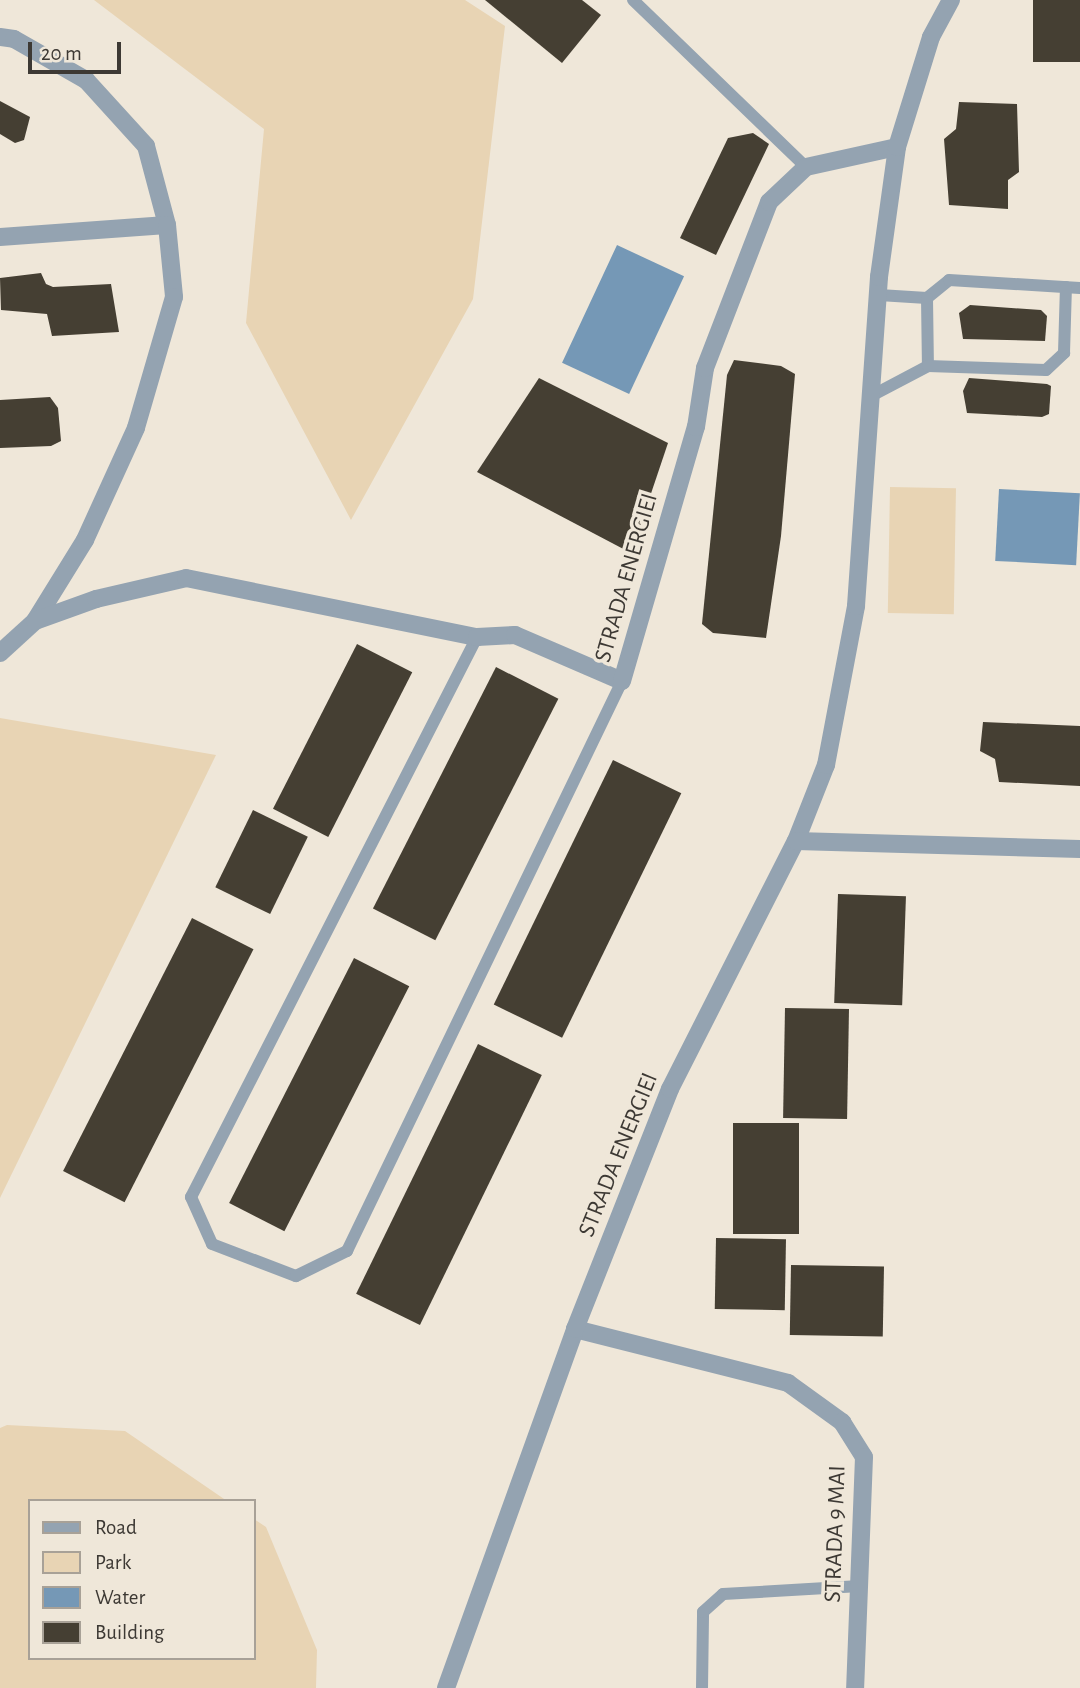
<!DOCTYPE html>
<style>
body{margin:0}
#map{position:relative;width:1080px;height:1688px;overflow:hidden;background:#efe7d9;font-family:"Alegreya Sans",sans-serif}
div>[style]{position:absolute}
.green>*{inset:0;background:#e8d4b4;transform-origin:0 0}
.water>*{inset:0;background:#7598b6;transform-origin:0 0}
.building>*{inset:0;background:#453f33;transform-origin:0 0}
.service>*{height:12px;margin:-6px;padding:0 6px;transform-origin:6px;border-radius:6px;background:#94a3b1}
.minor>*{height:18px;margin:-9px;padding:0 9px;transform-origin:9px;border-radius:9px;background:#94a3b1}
.tertiary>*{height:18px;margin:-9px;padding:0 9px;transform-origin:9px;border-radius:9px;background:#94a3b1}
span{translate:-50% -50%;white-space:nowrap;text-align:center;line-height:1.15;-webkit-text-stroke:7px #efe7d9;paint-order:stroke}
.street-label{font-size:24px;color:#3d3934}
.legend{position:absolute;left:28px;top:1499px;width:228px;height:161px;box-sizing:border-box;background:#efe7d9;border:2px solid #a8a197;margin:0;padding:9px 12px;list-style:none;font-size:21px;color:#3d3934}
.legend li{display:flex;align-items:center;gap:14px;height:35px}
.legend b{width:35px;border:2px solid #a8a197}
.scale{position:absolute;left:28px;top:42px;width:93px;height:32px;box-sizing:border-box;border:4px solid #3d3934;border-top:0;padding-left:9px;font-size:21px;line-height:24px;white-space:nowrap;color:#3d3934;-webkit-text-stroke:5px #efe7d9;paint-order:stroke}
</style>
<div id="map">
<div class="green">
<i style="clip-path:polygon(94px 0,465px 0,505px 26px,473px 299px,351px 520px,246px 323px,264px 129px)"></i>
<i style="left:890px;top:487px;width:66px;height:126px;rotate:1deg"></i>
<i style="clip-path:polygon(0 718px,216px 755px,0 1198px)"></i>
<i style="clip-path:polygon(7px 1425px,125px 1431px,227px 1501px,30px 1501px,30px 1658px,254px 1658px,254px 1519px,266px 1527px,317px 1650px,316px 1688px,0 1688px,0 1428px)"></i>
</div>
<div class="water">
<i style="left:617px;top:245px;width:74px;height:130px;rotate:25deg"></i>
<i style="left:999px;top:489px;width:81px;height:72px;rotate:3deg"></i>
</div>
<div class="building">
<i style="clip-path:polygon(485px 0,582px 0,601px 15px,562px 63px)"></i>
<i style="left:1033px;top:0;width:47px;height:62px"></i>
<i style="clip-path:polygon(0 101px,30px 117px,24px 140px,15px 143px,0 134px)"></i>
<i style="clip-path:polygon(959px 102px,1017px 104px,1019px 172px,1008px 180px,1008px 209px,949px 205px,944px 139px,956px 129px)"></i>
<i style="clip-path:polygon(753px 133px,769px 144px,716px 255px,680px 238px,728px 138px)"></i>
<i style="clip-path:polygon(41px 273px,46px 284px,53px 287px,111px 284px,119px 332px,52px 336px,47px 314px,1px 310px,0 278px)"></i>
<i style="clip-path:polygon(970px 305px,1041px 310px,1047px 316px,1045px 341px,963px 339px,959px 313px)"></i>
<i style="clip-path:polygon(734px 360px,781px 366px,795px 374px,781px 536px,766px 638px,713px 633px,702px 624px,727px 375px)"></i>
<i style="clip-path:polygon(539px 378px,668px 443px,631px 553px,477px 472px)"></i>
<i style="clip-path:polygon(969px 378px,1047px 384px,1051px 386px,1049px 414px,1042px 417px,967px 413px,963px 391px)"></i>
<i style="clip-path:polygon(50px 397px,58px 408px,61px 441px,51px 446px,0 448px,0 400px)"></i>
<i style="left:357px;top:644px;width:62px;height:185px;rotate:27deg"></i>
<i style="left:496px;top:667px;width:70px;height:271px;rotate:27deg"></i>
<i style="clip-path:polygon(983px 722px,1080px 726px,1080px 786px,999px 782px,995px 759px,980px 751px)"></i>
<i style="left:613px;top:760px;width:76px;height:272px;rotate:26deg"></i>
<i style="left:253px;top:810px;width:61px;height:86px;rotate:26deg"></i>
<i style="left:838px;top:894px;width:68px;height:109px;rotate:2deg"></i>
<i style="left:192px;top:918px;width:69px;height:284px;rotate:27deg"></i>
<i style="left:354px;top:958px;width:62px;height:275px;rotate:27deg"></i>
<i style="left:785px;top:1008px;width:64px;height:110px;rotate:1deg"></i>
<i style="left:478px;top:1044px;width:71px;height:278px;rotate:26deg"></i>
<i style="left:733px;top:1123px;width:66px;height:111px"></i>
<i style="left:716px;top:1238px;width:70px;height:71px;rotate:1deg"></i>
<i style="left:791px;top:1265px;width:93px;height:70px;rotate:1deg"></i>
</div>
<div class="service">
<i style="left:633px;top:0;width:240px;rotate:44deg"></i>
<i style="left:879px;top:295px;width:48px;rotate:3.6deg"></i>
<i style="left:927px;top:298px;width:28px;rotate:-39deg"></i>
<i style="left:949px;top:280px;width:131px;rotate:3.5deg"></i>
<i style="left:927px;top:298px;width:68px;rotate:89.2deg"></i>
<i style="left:873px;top:395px;width:62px;rotate:-27.8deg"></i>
<i style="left:928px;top:366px;width:118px;rotate:1.9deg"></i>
<i style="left:1046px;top:370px;width:25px;rotate:-43deg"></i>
<i style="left:1064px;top:353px;width:66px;rotate:-88.3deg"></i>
<i style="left:477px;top:637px;width:629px;rotate:117.05deg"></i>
<i style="left:191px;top:1197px;width:51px;rotate:65.9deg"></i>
<i style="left:212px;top:1244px;width:90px;rotate:20.9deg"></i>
<i style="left:296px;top:1276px;width:57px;rotate:-26.1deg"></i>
<i style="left:347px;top:1251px;width:633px;rotate:-64.24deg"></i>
<i style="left:702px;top:1688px;width:76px;rotate:-89.2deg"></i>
<i style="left:703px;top:1612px;width:27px;rotate:-42deg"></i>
<i style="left:723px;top:1594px;width:137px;rotate:-3.3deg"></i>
</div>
<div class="minor">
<i style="left:0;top:37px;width:14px;rotate:8deg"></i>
<i style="left:14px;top:39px;width:83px;rotate:29.7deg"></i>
<i style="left:86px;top:80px;width:89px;rotate:47.7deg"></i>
<i style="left:146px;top:146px;width:82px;rotate:75.1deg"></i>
<i style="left:0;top:237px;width:167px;rotate:-4.1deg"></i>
<i style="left:167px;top:225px;width:72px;rotate:84.4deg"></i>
<i style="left:174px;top:297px;width:136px;rotate:106.2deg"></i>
<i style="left:136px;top:428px;width:123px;rotate:114.5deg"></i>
<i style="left:85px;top:540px;width:95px;rotate:121.7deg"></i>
<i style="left:0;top:653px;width:47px;rotate:-42.4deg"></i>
<i style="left:35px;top:621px;width:65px;rotate:-19.8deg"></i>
<i style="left:96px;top:599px;width:92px;rotate:-13.1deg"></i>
<i style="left:186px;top:578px;width:297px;rotate:11.5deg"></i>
<i style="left:477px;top:637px;width:38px;rotate:-3deg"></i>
<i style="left:515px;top:635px;width:116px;rotate:23.3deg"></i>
<i style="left:622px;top:681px;width:265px;rotate:-73.8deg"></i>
<i style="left:696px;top:427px;width:60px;rotate:-81.3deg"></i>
<i style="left:705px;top:368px;width:178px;rotate:-68.9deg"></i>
<i style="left:769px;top:202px;width:51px;rotate:-43.4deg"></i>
<i style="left:806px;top:167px;width:93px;rotate:-12.4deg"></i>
<i style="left:796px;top:841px;width:82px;rotate:-68.5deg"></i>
<i style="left:826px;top:765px;width:162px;rotate:-79.3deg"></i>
<i style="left:856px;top:606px;width:330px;rotate:-86deg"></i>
<i style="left:879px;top:277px;width:131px;rotate:-82.1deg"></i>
<i style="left:897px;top:147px;width:115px;rotate:-72.8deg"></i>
<i style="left:931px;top:37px;width:42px;rotate:-61.6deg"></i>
<i style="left:575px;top:1329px;width:220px;rotate:14.2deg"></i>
<i style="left:788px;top:1383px;width:67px;rotate:35.8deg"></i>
<i style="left:842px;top:1422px;width:41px;rotate:57.8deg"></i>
<i style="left:864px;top:1457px;width:231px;rotate:92.2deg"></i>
</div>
<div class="tertiary">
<i style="left:446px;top:1688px;width:381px;rotate:-70.2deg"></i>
<i style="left:575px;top:1329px;width:258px;rotate:-68.4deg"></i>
<i style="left:670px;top:1089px;width:278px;rotate:-63.1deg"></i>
<i style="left:796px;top:841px;width:284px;rotate:1.6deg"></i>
</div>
<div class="street-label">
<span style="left:627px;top:578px;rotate:-74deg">STRADA ENERGIEI</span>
<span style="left:619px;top:1155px;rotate:-68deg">STRADA ENERGIEI</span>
<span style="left:836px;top:1534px;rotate:-88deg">STRADA 9 MAI</span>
</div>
<ul class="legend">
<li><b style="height:9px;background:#94a3b1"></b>Road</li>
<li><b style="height:19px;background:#e8d4b4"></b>Park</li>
<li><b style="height:19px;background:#7598b6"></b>Water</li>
<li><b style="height:19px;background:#453f33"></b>Building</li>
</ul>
<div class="scale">20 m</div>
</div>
